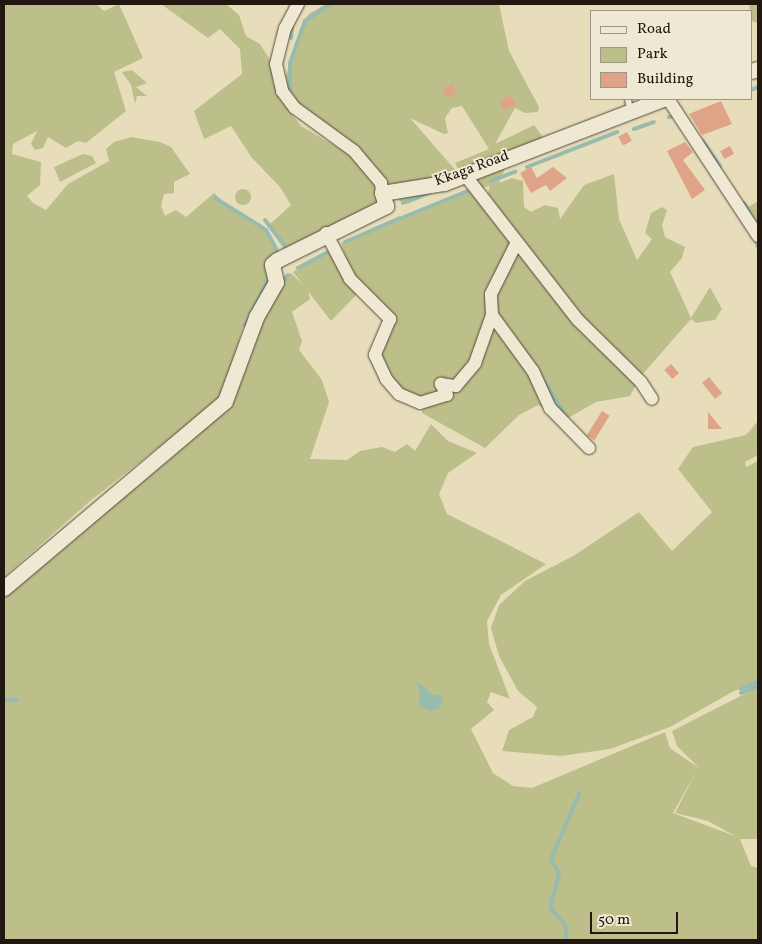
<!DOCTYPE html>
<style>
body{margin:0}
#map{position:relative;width:762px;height:944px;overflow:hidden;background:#e7ddbb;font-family:Vollkorn,serif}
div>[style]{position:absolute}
.green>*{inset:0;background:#bdbf8b}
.round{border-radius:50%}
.water>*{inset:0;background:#97bcae}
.stream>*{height:4px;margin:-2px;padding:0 2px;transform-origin:2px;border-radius:2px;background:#97bcae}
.building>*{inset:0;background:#dfa488;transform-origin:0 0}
.roads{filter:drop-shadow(0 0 1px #53493b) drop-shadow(0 0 1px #53493b)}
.service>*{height:6px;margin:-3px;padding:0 3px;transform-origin:3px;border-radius:3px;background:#efe9d3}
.minor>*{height:12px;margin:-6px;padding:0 6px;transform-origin:6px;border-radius:6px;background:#efe9d3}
.tertiary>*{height:15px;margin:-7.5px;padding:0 7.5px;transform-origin:7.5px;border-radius:7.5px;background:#efe9d3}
span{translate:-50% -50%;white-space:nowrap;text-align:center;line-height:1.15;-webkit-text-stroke:4px #efe9d3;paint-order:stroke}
.street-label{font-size:15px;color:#221810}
.frame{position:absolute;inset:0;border:5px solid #221810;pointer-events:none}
.legend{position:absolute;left:590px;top:10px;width:162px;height:90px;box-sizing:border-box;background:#efe9d3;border:1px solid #9d9585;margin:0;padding:6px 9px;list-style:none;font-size:15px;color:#221810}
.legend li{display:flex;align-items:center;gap:10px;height:25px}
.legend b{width:25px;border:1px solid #9d9585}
.scale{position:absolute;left:590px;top:912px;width:88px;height:22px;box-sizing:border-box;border:2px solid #221810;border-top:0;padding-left:6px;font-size:15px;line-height:18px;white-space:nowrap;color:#221810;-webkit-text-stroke:4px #efe9d3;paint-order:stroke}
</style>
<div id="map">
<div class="green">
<i style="clip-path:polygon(4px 4px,96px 4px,104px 11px,119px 4px,143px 58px,114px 72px,126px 111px,86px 143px,78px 141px,66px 148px,48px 137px,43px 148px,35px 150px,31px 144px,37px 131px,13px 144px,12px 154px,41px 162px,40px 185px,27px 196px,33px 203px,46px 210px,68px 184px,109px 161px,106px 149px,114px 142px,131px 137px,160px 142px,171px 147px,190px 174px,174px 182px,174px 193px,164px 194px,161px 206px,165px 216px,176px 210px,186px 217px,214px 193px,233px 211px,265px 229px,283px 258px,245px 320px,225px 389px,214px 404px,90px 501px,4px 577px)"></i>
<i style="clip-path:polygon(161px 4px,226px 4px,239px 15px,246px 36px,260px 44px,279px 74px,286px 106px,301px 126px,356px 158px,395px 208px,315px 245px,287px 253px,269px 225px,291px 205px,280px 187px,252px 158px,231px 126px,204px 139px,194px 111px,242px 74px,240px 49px,220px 29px,208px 38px)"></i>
<i style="clip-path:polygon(326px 4px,499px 4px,509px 51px,539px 107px,538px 112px,525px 113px,515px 108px,495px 144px,534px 125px,546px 141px,507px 163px,499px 183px,512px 178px,523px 181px,524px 207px,531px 212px,545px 205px,558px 208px,560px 219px,584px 185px,614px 174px,619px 219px,637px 260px,652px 239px,645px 233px,651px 213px,662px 207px,667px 210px,662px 225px,665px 237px,685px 247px,682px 258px,670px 272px,691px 318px,710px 287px,722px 309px,715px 320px,696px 323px,691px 319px,641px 376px,583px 319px,516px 233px,488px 193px,490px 186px,479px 188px,462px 176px,455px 163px,489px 149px,462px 106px,452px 108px,445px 118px,448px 133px,444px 134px,410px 118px,464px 180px,407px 204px,401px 202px,321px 129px,288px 91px,286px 76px,300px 29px,309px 14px)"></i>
<i style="clip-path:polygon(749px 4px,758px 4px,758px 23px,751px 21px)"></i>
<i style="clip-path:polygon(132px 70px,147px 83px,136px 87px,147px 96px,137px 96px,135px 104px,131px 85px,122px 72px)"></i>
<i style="clip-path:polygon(83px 154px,92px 156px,96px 163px,60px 182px,54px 167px)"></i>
<i style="clip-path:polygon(469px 189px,511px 244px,488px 304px,479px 347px,452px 387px,421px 399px,397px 388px,378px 358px,392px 320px,353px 280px,341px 243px)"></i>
<i class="round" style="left:235px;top:189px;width:16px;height:16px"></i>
<i style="clip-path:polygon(758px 201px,758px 231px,747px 208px)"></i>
<i style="clip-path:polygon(335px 247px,360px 291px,331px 321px,293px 272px)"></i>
<i style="clip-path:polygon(517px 251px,637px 383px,630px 396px,596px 402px,568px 418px,561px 410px,499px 322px,494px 294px)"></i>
<i style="clip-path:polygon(evenodd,291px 273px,308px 290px,310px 299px,292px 312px,302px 341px,299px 350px,322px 380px,329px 402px,310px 459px,347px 460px,360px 451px,382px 447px,395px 452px,407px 444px,415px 451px,431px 424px,448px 441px,477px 453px,448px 473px,439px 494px,447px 514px,546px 564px,501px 595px,487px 621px,489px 644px,510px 699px,491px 692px,487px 702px,494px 710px,471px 729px,493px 773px,513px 786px,532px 788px,665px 732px,670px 748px,699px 768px,677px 746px,672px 731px,758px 687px,758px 839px,740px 839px,751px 866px,758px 868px,758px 940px,4px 940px,4px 593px,219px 415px,241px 382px,272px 293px,291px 273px,697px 770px,675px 813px,708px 821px,735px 836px,673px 813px,697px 770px)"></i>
<i style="clip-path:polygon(494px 324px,555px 416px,538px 405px,519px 415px,485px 448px,422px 413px,422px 408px,460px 387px)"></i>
<i style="clip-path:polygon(758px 421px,758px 455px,745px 462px,746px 467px,758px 461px,758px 684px,734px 691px,670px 727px,610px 749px,561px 756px,502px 751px,509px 730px,533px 717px,537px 707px,518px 691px,499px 656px,491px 628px,499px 605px,525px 581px,575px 555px,639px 512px,672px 551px,712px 512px,678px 469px,693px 447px,746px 435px)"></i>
</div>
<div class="water">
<i style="clip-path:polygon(418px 682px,433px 695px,443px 695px,440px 708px,431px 711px,420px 707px)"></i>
</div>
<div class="stream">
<i style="left:291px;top:38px;width:12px;rotate:-85deg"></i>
<i style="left:751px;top:90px;width:8px;rotate:-23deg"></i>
<i style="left:290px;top:92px;width:29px;rotate:-90deg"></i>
<i style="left:290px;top:63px;width:45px;rotate:-70.3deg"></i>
<i style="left:305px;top:21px;width:30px;rotate:-34deg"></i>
<i style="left:669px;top:117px;width:8px;rotate:-14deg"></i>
<i style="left:634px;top:129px;width:21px;rotate:-19deg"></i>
<i style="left:703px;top:141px;width:30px;rotate:56deg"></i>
<i style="left:527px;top:167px;width:97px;rotate:-21.3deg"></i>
<i style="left:491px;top:181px;width:26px;rotate:-21deg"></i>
<i style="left:215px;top:198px;width:60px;rotate:32.1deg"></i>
<i style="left:266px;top:230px;width:30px;rotate:62deg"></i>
<i style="left:403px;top:203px;width:30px;rotate:-21deg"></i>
<i style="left:744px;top:203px;width:11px;rotate:56deg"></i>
<i style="left:404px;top:217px;width:74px;rotate:-22.1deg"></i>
<i style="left:265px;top:220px;width:39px;rotate:53deg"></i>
<i style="left:755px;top:238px;width:9px;rotate:72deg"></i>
<i style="left:345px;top:242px;width:60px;rotate:-23.6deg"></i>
<i style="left:298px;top:268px;width:40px;rotate:-28deg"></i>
<i style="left:280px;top:284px;width:12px;rotate:-48deg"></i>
<i style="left:245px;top:325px;width:55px;rotate:-63deg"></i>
<i style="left:544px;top:381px;width:36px;rotate:58deg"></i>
<i style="left:741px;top:689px;width:18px;rotate:-22deg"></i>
<i style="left:741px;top:693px;width:18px;rotate:-22deg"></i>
<i style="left:4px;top:700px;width:13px"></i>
<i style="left:567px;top:940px;width:16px;rotate:-97deg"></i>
<i style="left:565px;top:924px;width:22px;rotate:-133deg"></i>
<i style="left:550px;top:908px;width:35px;rotate:-75deg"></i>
<i style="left:559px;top:874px;width:17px;rotate:-118deg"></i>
<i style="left:551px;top:859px;width:71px;rotate:-66.7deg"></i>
</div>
<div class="building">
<i style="left:452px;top:84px;width:10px;height:11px;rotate:61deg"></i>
<i style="left:511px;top:95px;width:11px;height:13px;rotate:63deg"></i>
<i style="clip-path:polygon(721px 101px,732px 124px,702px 135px,689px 114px)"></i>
<i style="left:627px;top:132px;width:10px;height:10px;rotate:61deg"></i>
<i style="clip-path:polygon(685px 142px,693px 152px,683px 160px,705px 190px,692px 199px,667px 151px)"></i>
<i style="left:730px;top:146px;width:9px;height:11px;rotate:63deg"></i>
<i style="clip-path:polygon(531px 167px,537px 178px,553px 167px,567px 178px,550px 191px,546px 185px,531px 193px,520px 173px)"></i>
<i style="left:671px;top:364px;width:12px;height:9px;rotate:48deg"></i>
<i style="left:709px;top:377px;width:21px;height:9px;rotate:51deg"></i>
<i style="left:602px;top:411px;width:9px;height:29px;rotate:32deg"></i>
<i style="clip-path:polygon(708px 412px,722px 429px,708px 429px)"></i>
</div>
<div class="roads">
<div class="service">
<i style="left:628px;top:99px;width:11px;rotate:80deg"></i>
</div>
<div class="minor">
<i style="left:298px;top:4px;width:27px;rotate:118deg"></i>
<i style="left:285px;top:28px;width:37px;rotate:104deg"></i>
<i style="left:276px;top:64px;width:28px;rotate:77deg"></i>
<i style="left:282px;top:91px;width:21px;rotate:53deg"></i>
<i style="left:295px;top:108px;width:73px;rotate:36.1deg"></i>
<i style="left:354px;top:151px;width:42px;rotate:49.8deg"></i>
<i style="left:381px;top:183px;width:10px;rotate:84deg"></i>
<i style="left:668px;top:99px;width:164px;rotate:56.7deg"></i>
<i style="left:465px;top:175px;width:184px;rotate:52.1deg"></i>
<i style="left:578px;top:320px;width:88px;rotate:44.5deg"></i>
<i style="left:641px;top:382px;width:20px;rotate:57deg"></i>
<i style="left:326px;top:233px;width:52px;rotate:62.4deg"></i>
<i style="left:350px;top:279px;width:57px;rotate:45deg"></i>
<i style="left:390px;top:319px;width:39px;rotate:113deg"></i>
<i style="left:375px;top:355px;width:26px;rotate:65deg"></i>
<i style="left:386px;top:379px;width:20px;rotate:49deg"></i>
<i style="left:399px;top:394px;width:23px;rotate:23deg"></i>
<i style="left:420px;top:403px;width:28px;rotate:-17deg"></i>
<i style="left:447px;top:395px;width:13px;rotate:-119deg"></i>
<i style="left:441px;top:384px;width:15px;rotate:8deg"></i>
<i style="left:456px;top:386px;width:30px;rotate:-50deg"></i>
<i style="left:475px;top:363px;width:51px;rotate:-70.5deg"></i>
<i style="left:492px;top:315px;width:21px;rotate:-93deg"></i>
<i style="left:491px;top:294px;width:56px;rotate:-63.4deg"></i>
<i style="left:492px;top:315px;width:69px;rotate:53.8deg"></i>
<i style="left:533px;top:371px;width:41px;rotate:65.3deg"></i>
<i style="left:550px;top:408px;width:56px;rotate:45.7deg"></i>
</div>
<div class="tertiary">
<i style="left:751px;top:71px;width:7px;rotate:-16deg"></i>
<i style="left:4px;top:588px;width:289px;rotate:-40.2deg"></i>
<i style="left:225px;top:401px;width:90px;rotate:-69.7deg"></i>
<i style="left:256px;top:317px;width:40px;rotate:-60.3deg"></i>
<i style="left:276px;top:282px;width:18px;rotate:-103deg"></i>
<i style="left:272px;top:264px;width:6px;rotate:-39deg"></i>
<i style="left:277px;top:260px;width:122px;rotate:-26.4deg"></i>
<i style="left:386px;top:206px;width:14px;rotate:-107deg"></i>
<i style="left:382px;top:193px;width:63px;rotate:-9.2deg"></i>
<i style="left:444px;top:183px;width:235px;rotate:-21deg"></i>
</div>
</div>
<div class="street-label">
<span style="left:472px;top:169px;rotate:-20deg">Kkaga Road</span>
</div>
<div class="frame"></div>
<ul class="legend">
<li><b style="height:6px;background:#efe9d3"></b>Road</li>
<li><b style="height:14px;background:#bdbf8b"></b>Park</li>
<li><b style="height:14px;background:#dfa488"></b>Building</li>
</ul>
<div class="scale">50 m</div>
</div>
